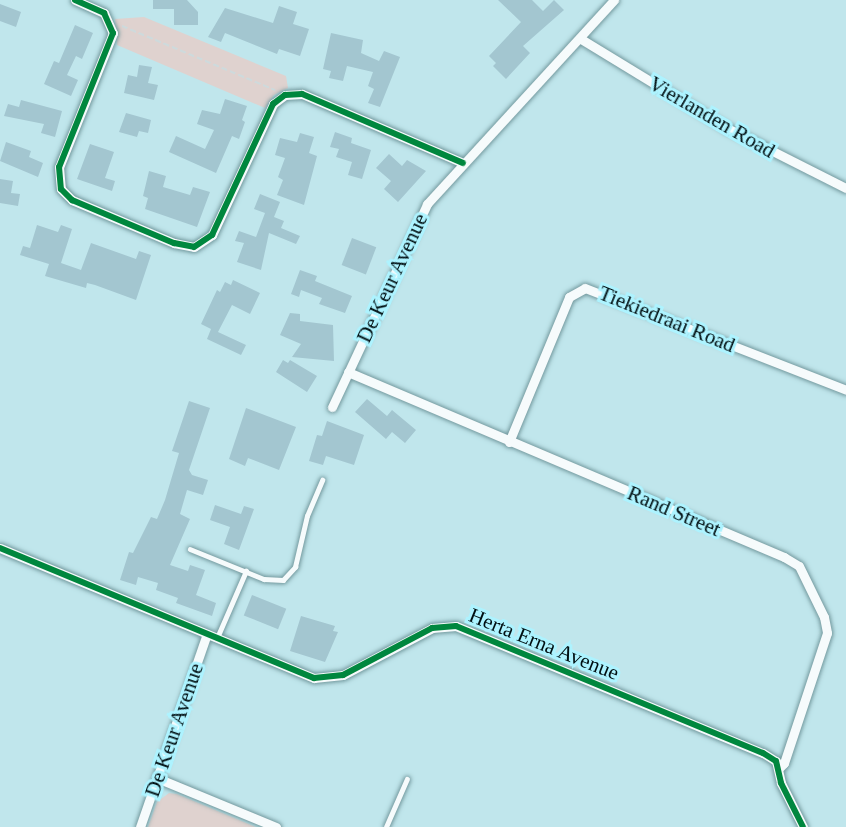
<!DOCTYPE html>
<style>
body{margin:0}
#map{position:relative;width:846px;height:827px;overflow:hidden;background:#c0e6ec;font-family:"Times New Roman",serif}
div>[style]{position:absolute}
.green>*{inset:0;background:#dfd2cf}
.building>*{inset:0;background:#a3c6d0;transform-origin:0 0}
.path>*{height:2px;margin-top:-1px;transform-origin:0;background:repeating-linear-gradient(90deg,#cedadc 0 6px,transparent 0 9px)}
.roads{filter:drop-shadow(0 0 2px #73999e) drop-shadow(0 0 2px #73999e)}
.lane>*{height:4.5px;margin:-2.25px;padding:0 2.25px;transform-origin:2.25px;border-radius:2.25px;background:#f6fbfc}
.street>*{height:9px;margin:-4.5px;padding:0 4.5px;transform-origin:4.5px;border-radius:4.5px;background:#f6fbfc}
.cycleway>*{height:6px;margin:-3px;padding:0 3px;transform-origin:3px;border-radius:3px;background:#00873e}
span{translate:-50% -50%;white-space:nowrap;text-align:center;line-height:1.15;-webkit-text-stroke:6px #adf3ff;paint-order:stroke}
.street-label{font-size:21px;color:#000f12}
</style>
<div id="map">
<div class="green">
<i style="clip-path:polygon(144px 17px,286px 76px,288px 88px,274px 95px,265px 108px,117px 45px,115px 19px)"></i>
<i style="clip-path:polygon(169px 793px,177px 794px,256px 827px,148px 827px,157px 802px)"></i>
</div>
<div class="building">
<i style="clip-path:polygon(153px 0,187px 0,198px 12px,198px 25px,174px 25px,174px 9px,153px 9px)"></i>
<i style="clip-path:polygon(498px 0,532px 0,543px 11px,554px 0,564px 10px,523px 46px,530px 53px,506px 79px,493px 66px,496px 63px,489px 56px,521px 22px)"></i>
<i style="clip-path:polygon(0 4px,21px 12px,16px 27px,0 21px)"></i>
<i style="clip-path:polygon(279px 6px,297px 12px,293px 24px,309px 29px,300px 56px,279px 49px,277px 54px,225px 33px,221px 42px,208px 37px,225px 8px,273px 23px)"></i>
<i style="clip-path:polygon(75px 25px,93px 33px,82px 59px,76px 56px,67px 75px,78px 80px,71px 96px,44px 84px,54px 61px,59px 63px)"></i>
<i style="clip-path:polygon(331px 33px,363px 40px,361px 53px,379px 61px,384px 51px,400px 57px,380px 107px,368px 103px,374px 89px,368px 86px,373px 72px,347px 66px,343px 81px,329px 78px,331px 71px,323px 69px)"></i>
<i style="clip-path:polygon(139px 65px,152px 67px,148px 83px,158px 85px,154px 100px,124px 93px,128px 75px,137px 77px)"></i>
<i style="clip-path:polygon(225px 99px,247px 106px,242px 120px,245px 122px,239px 139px,232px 136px,216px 173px,169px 152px,176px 136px,205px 149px,214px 130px,197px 124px,202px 110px,220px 114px)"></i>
<i style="clip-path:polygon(21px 100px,62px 111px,55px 137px,41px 133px,44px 124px,4px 116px,8px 104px,19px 107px)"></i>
<i style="clip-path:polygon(126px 113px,151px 120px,148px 133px,139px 131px,137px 137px,119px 132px)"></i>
<i style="clip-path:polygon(335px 132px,352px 138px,351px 143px,371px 150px,362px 179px,348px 175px,352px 162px,336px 157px,339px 149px,330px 147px)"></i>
<i style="clip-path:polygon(300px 133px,314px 137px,309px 153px,317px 156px,304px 205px,277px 195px,283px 180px,278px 177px,285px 158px,275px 155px,280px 138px,297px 142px)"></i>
<i style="clip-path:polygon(6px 142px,31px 151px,29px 157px,43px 163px,38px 177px,0 161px)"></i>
<i style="clip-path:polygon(90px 144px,114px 152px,105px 178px,115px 181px,112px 191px,77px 179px)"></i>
<i style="clip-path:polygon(389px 154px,402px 166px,407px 160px,426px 171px,398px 202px,384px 189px,391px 181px,376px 168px)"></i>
<i style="clip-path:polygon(149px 171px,166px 176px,163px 187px,190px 195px,193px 187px,210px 192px,197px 227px,145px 209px,148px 198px,143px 196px)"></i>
<i style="clip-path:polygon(0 179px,13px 181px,11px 193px,20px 194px,18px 206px,0 203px)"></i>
<i style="clip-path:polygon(260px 194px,280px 202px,274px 217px,284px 221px,281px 228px,300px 236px,296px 244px,269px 233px,261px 270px,237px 262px,244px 243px,235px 241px,239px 231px,256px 237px,265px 213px,254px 209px)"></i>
<i style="clip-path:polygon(37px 225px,58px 232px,61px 225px,72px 229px,61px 263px,81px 270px,91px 243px,136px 259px,139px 251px,151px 255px,136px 300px,95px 285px,87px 283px,86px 288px,45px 276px,49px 264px,20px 255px,23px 246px,30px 248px)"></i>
<i style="left:352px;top:238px;width:26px;height:29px;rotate:21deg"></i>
<i style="clip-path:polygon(300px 270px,317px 276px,315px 281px,352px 296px,345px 313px,319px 304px,322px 298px,301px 290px,299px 297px,291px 294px)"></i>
<i style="clip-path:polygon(233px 280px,260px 293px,250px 314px,232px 305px,218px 332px,246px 345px,241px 355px,207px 339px,211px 329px,201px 324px,217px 290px,220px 292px,225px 282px,231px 285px)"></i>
<i style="clip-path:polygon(290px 313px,300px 314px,300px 321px,333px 325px,334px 361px,292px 357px,301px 344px,280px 335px)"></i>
<i style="clip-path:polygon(283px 360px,288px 363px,290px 360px,317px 376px,307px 392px,276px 372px)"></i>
<i style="clip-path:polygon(367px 399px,387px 416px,392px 410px,416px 430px,405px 443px,392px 432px,386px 439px,355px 412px)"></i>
<i style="clip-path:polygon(189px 401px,210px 408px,189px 470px,192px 475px,208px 480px,203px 495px,187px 490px,180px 514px,190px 519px,170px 565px,188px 571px,190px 565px,205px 570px,196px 595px,216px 603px,212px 616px,176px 603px,178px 598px,156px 590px,158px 583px,138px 577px,136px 585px,120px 580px,129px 552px,133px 553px,151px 517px,157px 519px,165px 500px,179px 453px,172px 451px)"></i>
<i style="clip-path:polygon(246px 408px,296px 427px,279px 470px,248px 458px,245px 466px,229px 459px)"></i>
<i style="clip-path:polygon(327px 421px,364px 435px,354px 465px,326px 456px,323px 465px,309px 461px,317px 435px,322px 436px)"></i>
<i style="clip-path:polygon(215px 505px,241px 514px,244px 506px,254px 509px,239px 550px,224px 544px,230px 527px,210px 520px)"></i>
<i style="left:252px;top:595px;width:37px;height:22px;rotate:22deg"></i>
<i style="clip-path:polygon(301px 616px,335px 626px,333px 631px,338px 632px,325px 662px,290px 651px)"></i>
</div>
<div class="path">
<i style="left:122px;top:26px;width:166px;rotate:22.7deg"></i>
</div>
<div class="roads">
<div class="lane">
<i style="left:190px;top:549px;width:80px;rotate:22.1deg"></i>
<i style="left:264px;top:579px;width:19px;rotate:3deg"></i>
<i style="left:283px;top:580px;width:18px;rotate:-47deg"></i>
<i style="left:295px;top:567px;width:52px;rotate:-76.8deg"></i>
<i style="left:307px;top:516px;width:39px;rotate:-67deg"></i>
<i style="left:217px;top:638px;width:73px;rotate:-66.6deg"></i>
<i style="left:386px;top:827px;width:52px;rotate:-66.4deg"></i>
</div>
<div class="street">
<i style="left:75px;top:0;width:32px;rotate:24deg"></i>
<i style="left:104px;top:13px;width:22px;rotate:66deg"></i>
<i style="left:113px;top:33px;width:144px;rotate:111.9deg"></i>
<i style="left:59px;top:167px;width:22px;rotate:85deg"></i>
<i style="left:61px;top:189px;width:16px;rotate:45deg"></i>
<i style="left:72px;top:200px;width:111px;rotate:22.9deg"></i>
<i style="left:174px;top:243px;width:20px;rotate:11deg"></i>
<i style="left:194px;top:247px;width:22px;rotate:-34deg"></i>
<i style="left:212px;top:235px;width:145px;rotate:-65deg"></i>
<i style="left:273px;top:104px;width:15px;rotate:-37deg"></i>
<i style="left:285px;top:95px;width:17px;rotate:-3deg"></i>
<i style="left:302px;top:94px;width:175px;rotate:23.2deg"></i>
<i style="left:581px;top:39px;width:171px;rotate:31.4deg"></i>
<i style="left:727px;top:128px;width:133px;rotate:26.8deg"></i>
<i style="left:348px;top:372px;width:474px;rotate:23deg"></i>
<i style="left:784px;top:557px;width:17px;rotate:31deg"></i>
<i style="left:799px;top:566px;width:57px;rotate:63.9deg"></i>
<i style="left:824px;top:617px;width:16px;rotate:79deg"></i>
<i style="left:827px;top:633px;width:137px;rotate:108.3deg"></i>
<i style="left:784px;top:763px;width:7px;rotate:135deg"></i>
<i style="left:332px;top:407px;width:224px;rotate:-64.9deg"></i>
<i style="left:427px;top:204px;width:277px;rotate:-47.5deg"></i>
<i style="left:509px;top:442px;width:157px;rotate:-67.5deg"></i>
<i style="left:569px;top:297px;width:18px;rotate:-29deg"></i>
<i style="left:585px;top:288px;width:280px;rotate:21.3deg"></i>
<i style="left:0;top:548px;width:340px;rotate:22.5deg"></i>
<i style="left:314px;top:678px;width:29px;rotate:-6deg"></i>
<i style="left:343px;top:675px;width:101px;rotate:-27.8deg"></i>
<i style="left:432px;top:628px;width:24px;rotate:-5deg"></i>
<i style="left:456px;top:626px;width:332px;rotate:22.5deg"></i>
<i style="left:763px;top:753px;width:15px;rotate:32deg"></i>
<i style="left:776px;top:761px;width:23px;rotate:77deg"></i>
<i style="left:781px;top:783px;width:49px;rotate:63.4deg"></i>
<i style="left:157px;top:778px;width:129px;rotate:22.4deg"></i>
<i style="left:140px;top:827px;width:204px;rotate:-70.9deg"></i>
</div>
</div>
<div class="cycleway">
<i style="left:75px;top:0;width:32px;rotate:24deg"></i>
<i style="left:104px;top:13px;width:22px;rotate:66deg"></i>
<i style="left:113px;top:33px;width:144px;rotate:111.9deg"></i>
<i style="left:59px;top:167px;width:22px;rotate:85deg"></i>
<i style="left:61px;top:189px;width:16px;rotate:45deg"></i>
<i style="left:72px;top:200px;width:111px;rotate:22.9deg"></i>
<i style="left:174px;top:243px;width:20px;rotate:11deg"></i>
<i style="left:194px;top:247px;width:22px;rotate:-34deg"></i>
<i style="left:212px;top:235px;width:145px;rotate:-65deg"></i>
<i style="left:273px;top:104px;width:15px;rotate:-37deg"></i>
<i style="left:285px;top:95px;width:17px;rotate:-3deg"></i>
<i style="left:302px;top:94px;width:175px;rotate:23.2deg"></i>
<i style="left:0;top:548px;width:340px;rotate:22.5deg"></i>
<i style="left:314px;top:678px;width:29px;rotate:-6deg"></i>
<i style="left:343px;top:675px;width:101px;rotate:-27.8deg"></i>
<i style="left:432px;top:628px;width:24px;rotate:-5deg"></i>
<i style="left:456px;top:626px;width:332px;rotate:22.5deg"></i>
<i style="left:763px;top:753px;width:15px;rotate:32deg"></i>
<i style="left:776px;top:761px;width:23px;rotate:77deg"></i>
<i style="left:781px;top:783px;width:49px;rotate:63.4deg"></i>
</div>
<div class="street-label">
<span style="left:712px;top:117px;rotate:30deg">Vierlanden Road</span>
<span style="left:392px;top:278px;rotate:-65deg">De Keur Avenue</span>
<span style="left:667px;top:319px;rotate:22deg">Tiekiedraai Road</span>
<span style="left:674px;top:511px;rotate:23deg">Rand Street</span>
<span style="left:544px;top:644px;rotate:22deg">Herta Erna Avenue</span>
<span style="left:174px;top:730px;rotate:-71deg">De Keur Avenue</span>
</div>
</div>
